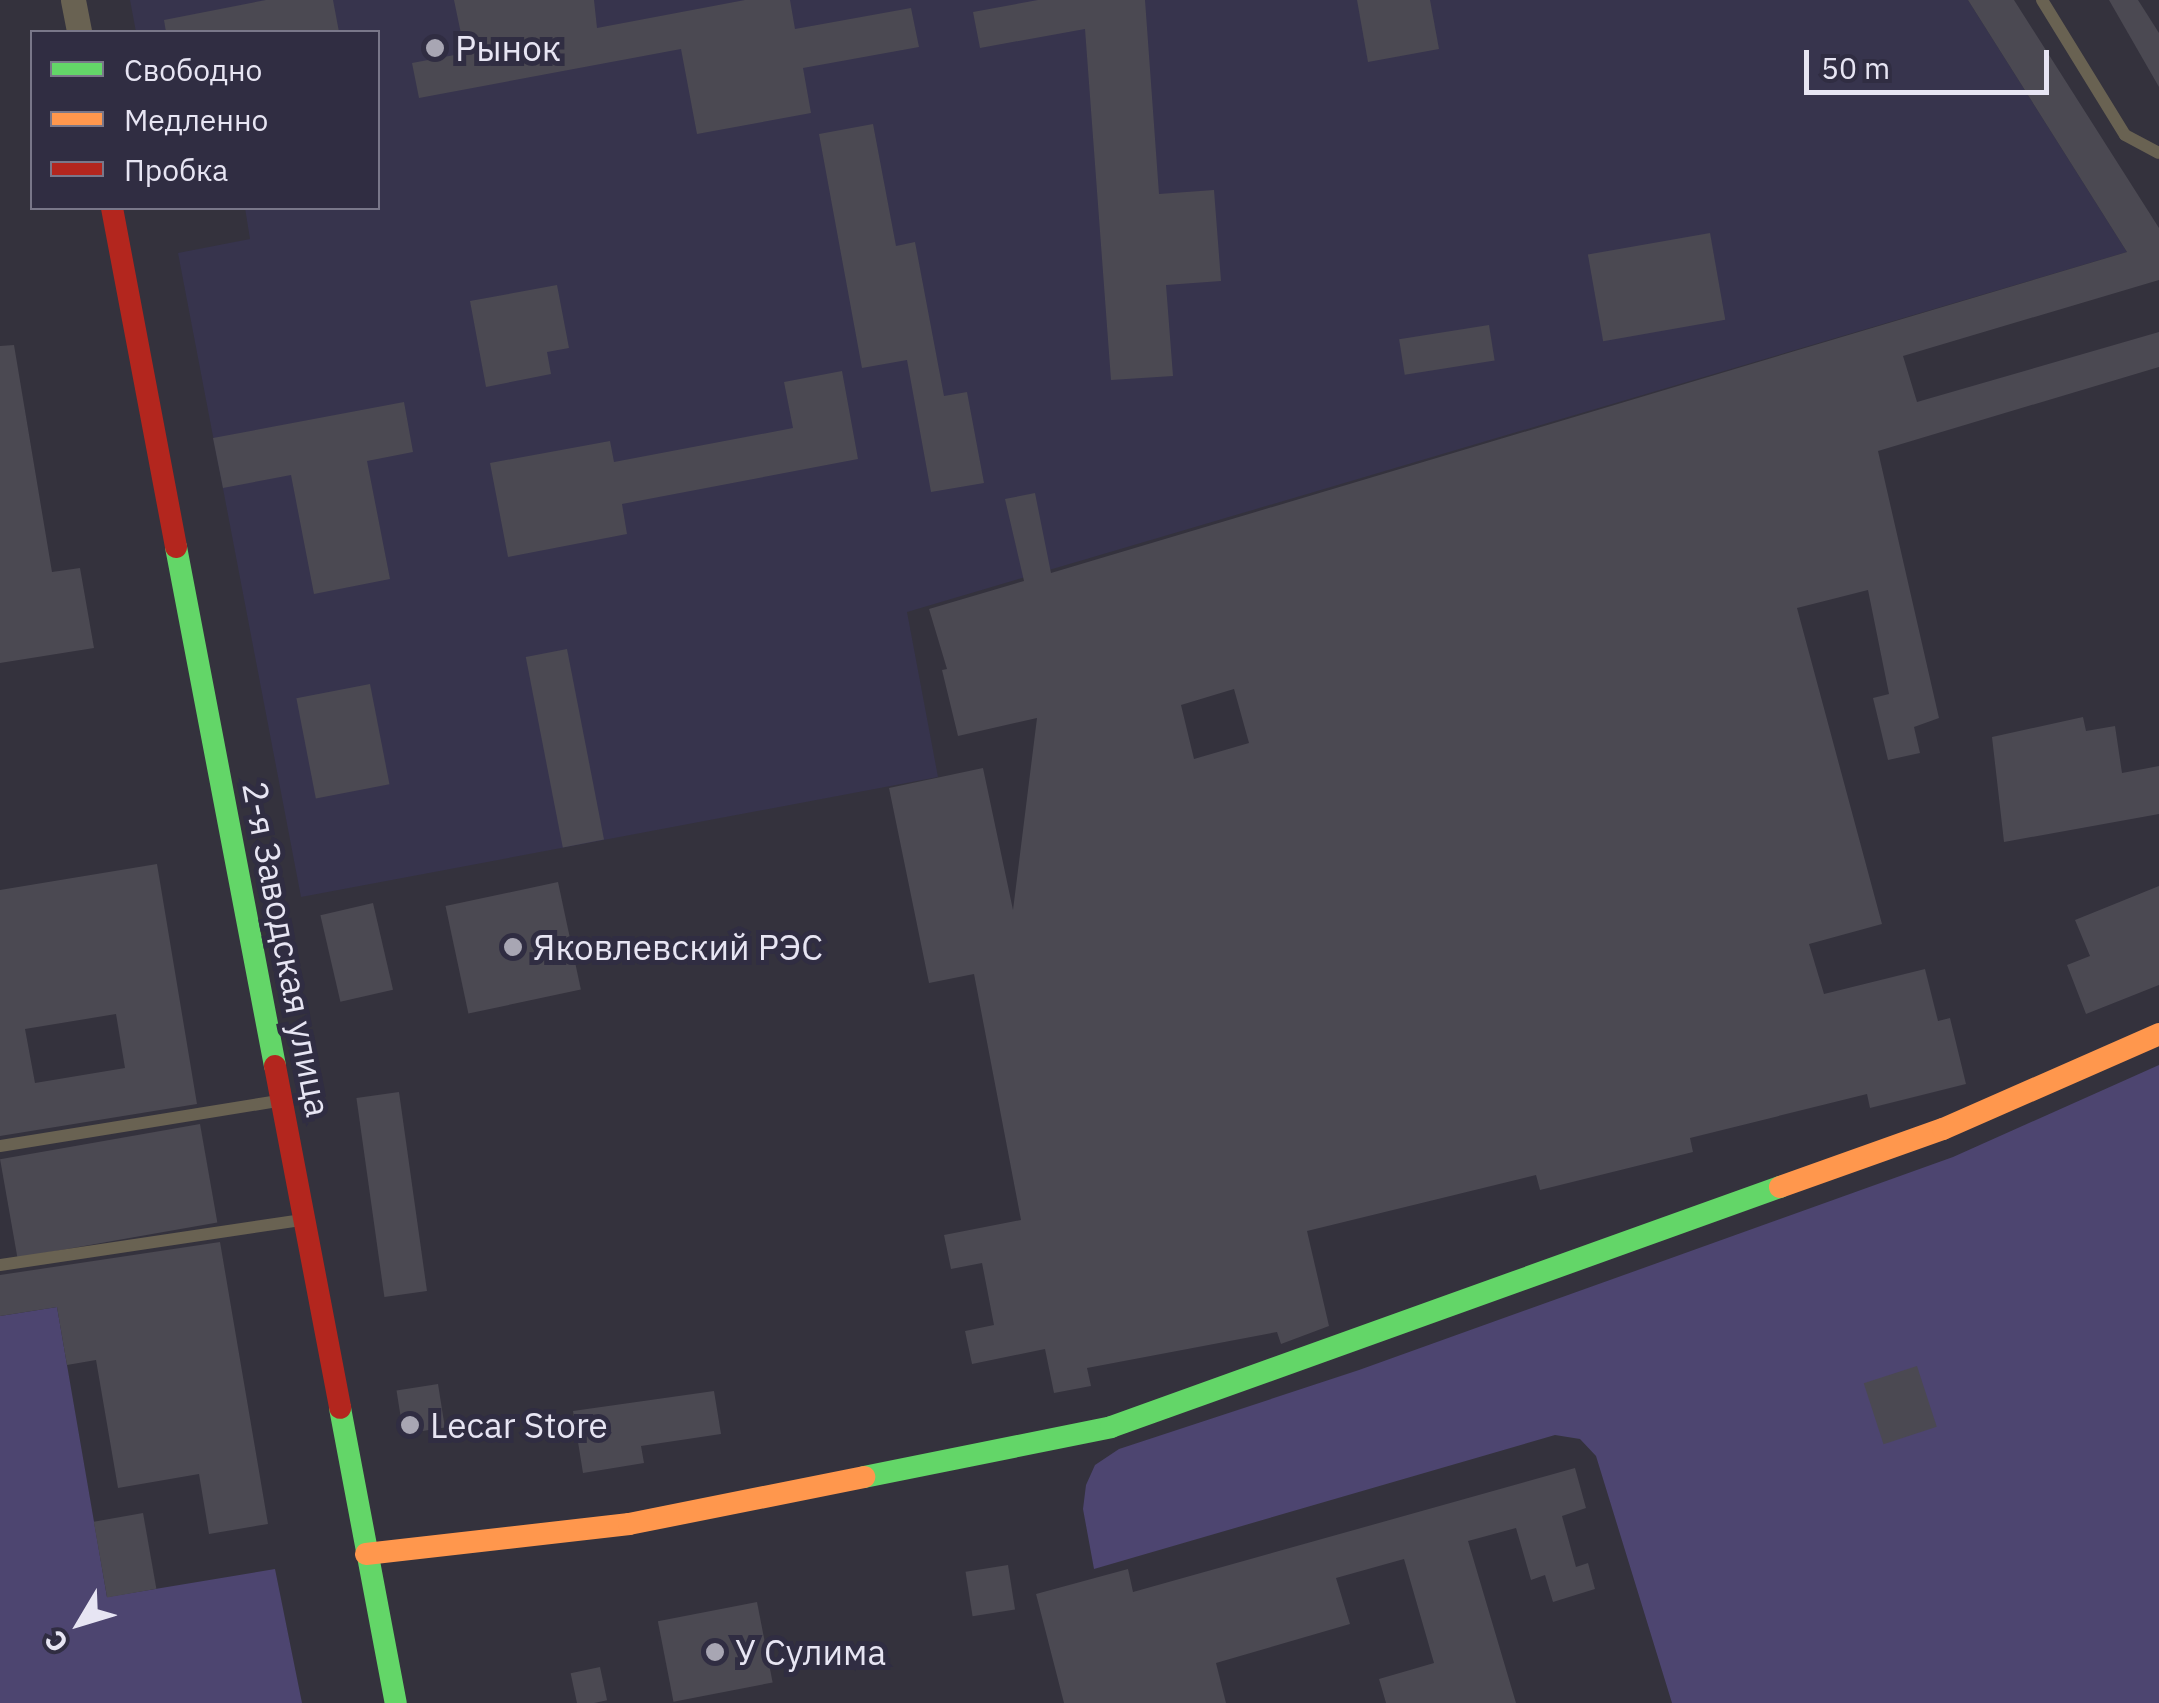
<!DOCTYPE html>
<meta charset="utf-8">
<style>
body{margin:0}
#map{position:relative;width:2159px;height:1703px;overflow:hidden;background:#34323d;font-family:"IBM Plex Sans",sans-serif}
div>[style]{position:absolute}
.built>*{inset:0;background:#37344d}
.green>*{inset:0;background:#4d4570}
.building>*{inset:0;background:#4b4952;transform-origin:0 0}
.lane>*{height:12px;margin:-6px;padding:0 6px;transform-origin:6px;border-radius:6px;background:#696252}
.street>*{height:25px;margin:-12.5px;padding:0 12.5px;transform-origin:12.5px;border-radius:12.5px;background:#696252}
.fast>*{height:22px;margin:-11px;padding:0 11px;transform-origin:11px;border-radius:11px;background:#63d668}
.slow>*{height:22px;margin:-11px;padding:0 11px;transform-origin:11px;border-radius:11px;background:#ff974d}
.jam>*{height:22px;margin:-11px;padding:0 11px;transform-origin:11px;border-radius:11px;background:#b3261e}
.dots>*{width:28px;height:28px;translate:-50% -50%;box-sizing:border-box;border:5px solid #302d42;border-radius:50%}
span{translate:-50% -50%;white-space:nowrap;text-align:center;line-height:1.15;-webkit-text-stroke:10px #302d42;paint-order:stroke}
.poi-label{font-size:35px;color:#e7e5f3}
.left{translate:0 -50%;text-align:left}
.street-label{font-size:35px;color:#e7e5f3}
.legend{position:absolute;left:30px;top:30px;width:350px;height:180px;box-sizing:border-box;background:#302d42;border:2px solid #797789;margin:0;padding:12px 18px;list-style:none;font-size:30px;color:#e7e5f3}
.legend li{display:flex;align-items:center;gap:20px;height:50px}
.legend b{width:50px;border:2px solid #797789}
.north{position:absolute;left:30px;top:1573px;width:100px;height:100px;-webkit-text-stroke:8px #302d42;paint-order:stroke;rotate:232deg;font-size:28px;font-weight:700;line-height:40px;text-align:center;color:#e7e5f3}
.north::after{content:'';display:block;margin:auto;width:35px;height:45px;background:#e7e5f3;clip-path:polygon(50% 0,100% 100%,50% 72%,0 100%)}
.scale{position:absolute;left:1804px;top:50px;width:245px;height:45px;box-sizing:border-box;border:5px solid #e7e5f3;border-top:0;padding-left:12px;font-size:30px;line-height:35px;white-space:nowrap;color:#e7e5f3;-webkit-text-stroke:8px #302d42;paint-order:stroke}
</style>
<div id="map">
<div class="built">
<i style="clip-path:polygon(130px 0,1968px 0,2127px 252px,907px 612px,938px 777px,301px 897px,178px 253px,250px 239px,245px 208px,378px 208px,378px 32px,136px 32px)"></i>
</div>
<div class="green">
<i style="clip-path:polygon(2159px 1065px,2159px 1703px,1672px 1703px,1596px 1456px,1580px 1439px,1555px 1435px,1094px 1569px,1083px 1509px,1086px 1485px,1095px 1465px,1119px 1449px,1359px 1370px,1953px 1157px)"></i>
<i style="clip-path:polygon(57px 1307px,107px 1597px,275px 1569px,302px 1703px,0 1703px,0 1316px)"></i>
</div>
<div class="building">
<i style="clip-path:polygon(266px 0,333px 0,339px 32px,166px 32px,164px 20px)"></i>
<i style="clip-path:polygon(454px 0,594px 0,597px 28px,745px 0,790px 0,795px 29px,911px 8px,919px 47px,803px 68px,811px 113px,697px 134px,681px 49px,419px 98px,412px 63px,465px 53px)"></i>
<i style="clip-path:polygon(1038px 0,1145px 0,1159px 194px,1214px 190px,1221px 281px,1166px 285px,1173px 376px,1111px 380px,1085px 29px,980px 48px,973px 12px)"></i>
<i style="clip-path:polygon(1357px 0,1430px 0,1439px 49px,1368px 62px)"></i>
<i style="clip-path:polygon(evenodd,1968px 0,2014px 0,2159px 228px,2159px 280px,1903px 356px,1917px 402px,2159px 332px,2159px 367px,1878px 451px,1939px 718px,1914px 727px,1920px 753px,1888px 760px,1873px 698px,1889px 694px,1868px 590px,1797px 608px,1882px 924px,1809px 944px,1824px 994px,1925px 969px,1938px 1021px,1950px 1018px,1966px 1084px,1870px 1108px,1867px 1094px,1690px 1138px,1693px 1152px,1540px 1190px,1536px 1175px,1307px 1231px,1329px 1326px,1281px 1344px,1277px 1332px,1087px 1368px,1091px 1386px,1054px 1393px,1045px 1349px,972px 1364px,965px 1331px,994px 1325px,982px 1263px,951px 1269px,944px 1235px,1021px 1220px,974px 974px,929px 983px,889px 788px,983px 768px,1013px 910px,1037px 718px,958px 736px,942px 670px,947px 669px,929px 609px,1024px 581px,1005px 499px,1035px 493px,1051px 573px,2127px 252px,1968px 0,1234px 689px,1249px 743px,1194px 759px,1181px 705px,1234px 689px)"></i>
<i style="clip-path:polygon(2109px 0,2138px 0,2159px 33px,2159px 87px)"></i>
<i style="clip-path:polygon(873px 124px,896px 246px,915px 242px,944px 396px,967px 392px,984px 483px,931px 492px,907px 360px,862px 368px,819px 134px)"></i>
<i style="left:1710px;top:233px;width:88px;height:124px;rotate:80deg"></i>
<i style="clip-path:polygon(557px 285px,569px 348px,547px 352px,551px 374px,486px 387px,470px 301px)"></i>
<i style="left:1489px;top:325px;width:36px;height:91px;rotate:81deg"></i>
<i style="clip-path:polygon(14px 345px,52px 572px,80px 568px,94px 648px,0 663px,0 346px)"></i>
<i style="clip-path:polygon(842px 371px,858px 459px,622px 504px,627px 534px,508px 557px,490px 463px,610px 441px,614px 462px,793px 428px,784px 382px)"></i>
<i style="clip-path:polygon(404px 402px,413px 452px,367px 461px,390px 579px,314px 594px,291px 475px,223px 488px,213px 438px)"></i>
<i style="left:567px;top:649px;width:194px;height:42px;rotate:79deg"></i>
<i style="left:370px;top:684px;width:102px;height:75px;rotate:79deg"></i>
<i style="clip-path:polygon(2083px 717px,2086px 731px,2115px 726px,2122px 773px,2159px 766px,2159px 814px,2004px 842px,1992px 737px)"></i>
<i style="clip-path:polygon(evenodd,157px 864px,197px 1104px,0 1136px,0 890px,157px 864px,116px 1014px,125px 1068px,35px 1083px,25px 1029px,116px 1014px)"></i>
<i style="left:558px;top:882px;width:110px;height:115px;rotate:78deg"></i>
<i style="clip-path:polygon(2159px 886px,2159px 985px,2086px 1014px,2067px 965px,2090px 956px,2075px 920px)"></i>
<i style="left:373px;top:903px;width:89px;height:54px;rotate:77deg"></i>
<i style="left:399px;top:1092px;width:201px;height:43px;rotate:82deg"></i>
<i style="left:200px;top:1124px;width:100px;height:203px;rotate:80deg"></i>
<i style="clip-path:polygon(220px 1242px,268px 1524px,209px 1534px,199px 1474px,118px 1488px,96px 1360px,67px 1365px,57px 1307px,0 1316px,0 1275px)"></i>
<i style="left:1917px;top:1366px;width:64px;height:56px;rotate:72deg"></i>
<i style="left:438px;top:1384px;width:44px;height:42px;rotate:81deg"></i>
<i style="clip-path:polygon(714px 1391px,721px 1434px,641px 1446px,644px 1463px,583px 1473px,573px 1411px)"></i>
<i style="clip-path:polygon(1575px 1468px,1586px 1508px,1562px 1516px,1576px 1567px,1588px 1563px,1595px 1589px,1553px 1602px,1545px 1575px,1531px 1580px,1516px 1528px,1468px 1541px,1516px 1703px,1386px 1703px,1379px 1679px,1434px 1663px,1404px 1559px,1336px 1578px,1350px 1624px,1216px 1663px,1226px 1703px,1064px 1703px,1036px 1594px,1128px 1569px,1133px 1592px)"></i>
<i style="left:143px;top:1513px;width:77px;height:50px;rotate:80deg"></i>
<i style="left:1008px;top:1565px;width:45px;height:43px;rotate:81deg"></i>
<i style="left:757px;top:1602px;width:82px;height:101px;rotate:79deg"></i>
<i style="left:600px;top:1667px;width:34px;height:30px;rotate:78deg"></i>
</div>
<div class="lane">
<i style="left:2042px;top:0;width:158px;rotate:58.4deg"></i>
<i style="left:2125px;top:135px;width:38px;rotate:28deg"></i>
<i style="left:0;top:1146px;width:282px;rotate:-9.2deg"></i>
<i style="left:0;top:1265px;width:304px;rotate:-8.5deg"></i>
</div>
<div class="street">
<i style="left:73px;top:0;width:33px;rotate:79deg"></i>
</div>
<div class="fast">
<i style="left:176px;top:547px;width:528px;rotate:79.2deg"></i>
<i style="left:340px;top:1408px;width:300px;rotate:79.3deg"></i>
<i style="left:864px;top:1477px;width:252px;rotate:-11.4deg"></i>
<i style="left:1111px;top:1427px;width:711px;rotate:-19.74deg"></i>
</div>
<div class="slow">
<i style="left:1780px;top:1187px;width:173px;rotate:-19.6deg"></i>
<i style="left:1943px;top:1129px;width:236px;rotate:-23.7deg"></i>
<i style="left:366px;top:1554px;width:265px;rotate:-6.5deg"></i>
<i style="left:629px;top:1524px;width:240px;rotate:-11.3deg"></i>
</div>
<div class="jam">
<i style="left:112px;top:208px;width:345px;rotate:79.3deg"></i>
<i style="left:275px;top:1066px;width:348px;rotate:79.2deg"></i>
</div>
<div class="dots">
<i style="left:435px;top:48px;background:#a8a6b3"></i>
<i style="left:513px;top:947px;background:#a8a6b3"></i>
<i style="left:410px;top:1425px;background:#a8a6b3"></i>
<i style="left:715px;top:1652px;background:#a8a6b3"></i>
</div>
<div class="poi-label">
<span class="left" style="left:455px;top:48px">Рынок</span>
<span class="left" style="left:533px;top:947px">Яковлевский РЭС</span>
<span class="left" style="left:430px;top:1425px">Lecar Store</span>
<span class="left" style="left:735px;top:1652px">У Сулима</span>
</div>
<div class="street-label">
<span style="left:287px;top:949px;rotate:79deg">2-я Заводская улица</span>
</div>
<ul class="legend">
<li><b style="height:12px;background:#63d668"></b>Свободно</li>
<li><b style="height:12px;background:#ff974d"></b>Медленно</li>
<li><b style="height:12px;background:#b3261e"></b>Пробка</li>
</ul>
<div class="north">С</div>
<div class="scale">50 m</div>
</div>
